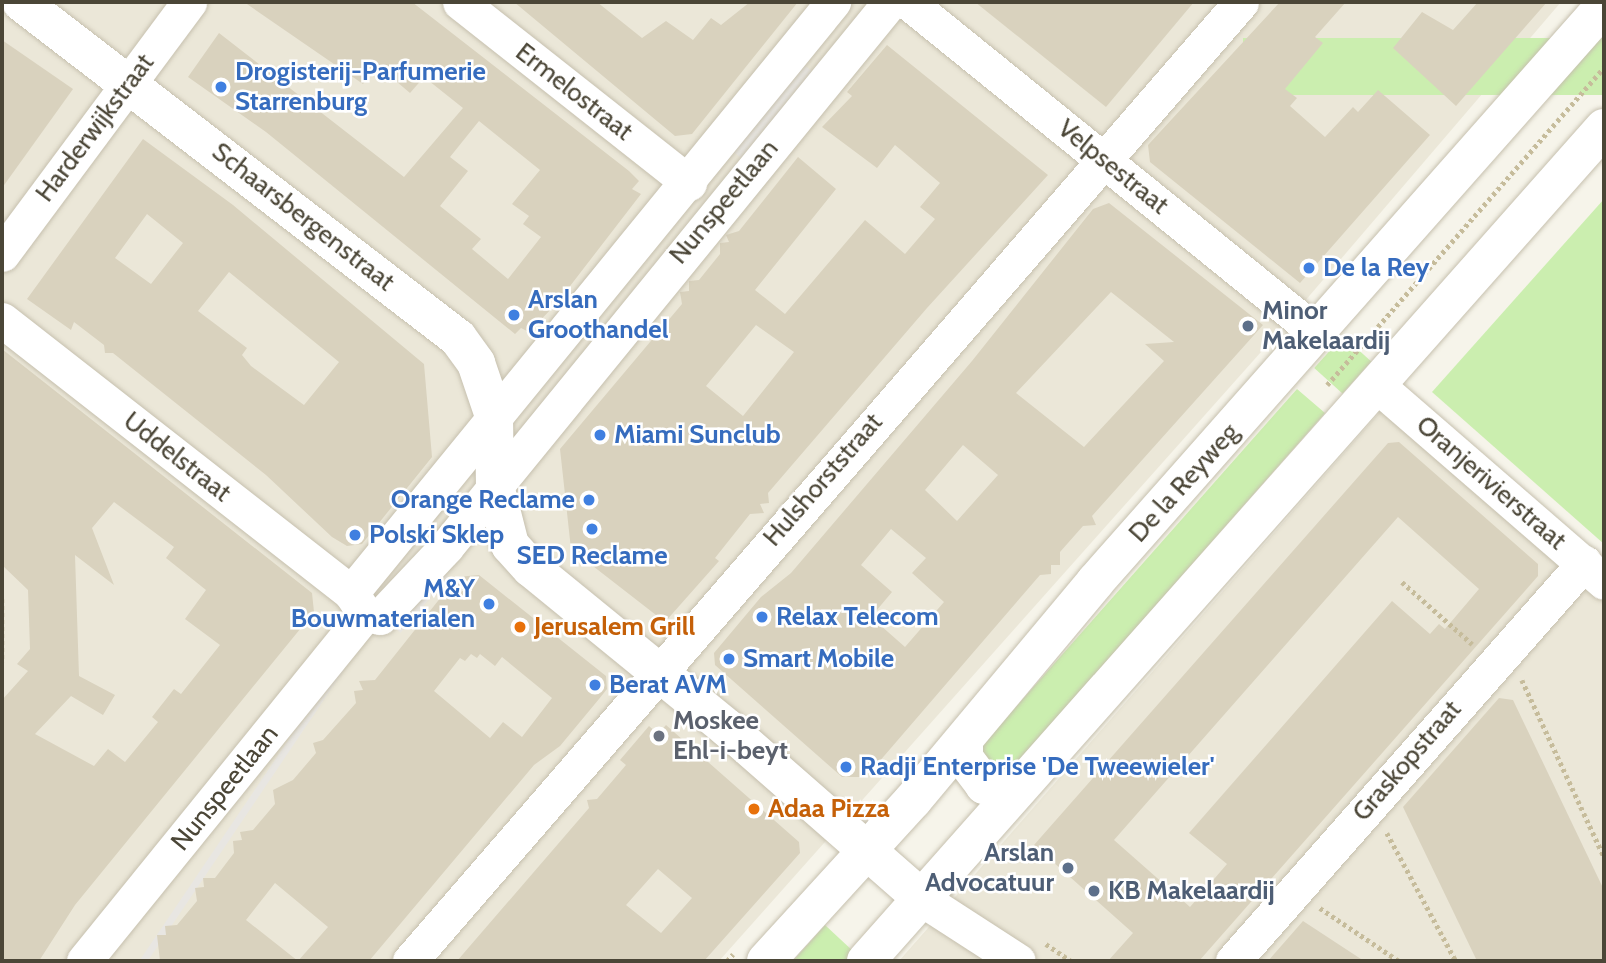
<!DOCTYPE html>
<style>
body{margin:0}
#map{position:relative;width:1606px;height:963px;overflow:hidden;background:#f6f4ea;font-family:Cabin,sans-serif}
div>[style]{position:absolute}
.residential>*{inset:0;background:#ebe7d8}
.green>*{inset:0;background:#cbeeaf;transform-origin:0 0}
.parking>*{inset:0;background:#e8e6e2;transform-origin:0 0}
.building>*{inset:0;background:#d9d2be}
.path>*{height:4.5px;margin-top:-2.25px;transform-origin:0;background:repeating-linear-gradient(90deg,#c6bc9b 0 3.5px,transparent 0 7px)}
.roads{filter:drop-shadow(0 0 2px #c6c0ae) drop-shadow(0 0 2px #c6c0ae)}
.minor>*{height:35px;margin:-17.5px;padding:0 17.5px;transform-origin:17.5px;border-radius:17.5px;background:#fff}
.tertiary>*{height:38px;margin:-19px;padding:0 19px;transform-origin:19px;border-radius:19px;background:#fff}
.dots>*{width:19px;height:19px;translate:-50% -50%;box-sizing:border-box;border:4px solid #fff;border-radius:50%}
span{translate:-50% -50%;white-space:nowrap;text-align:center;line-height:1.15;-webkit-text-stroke:5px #fff;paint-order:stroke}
.shop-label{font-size:26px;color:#366cbe;font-weight:700}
.left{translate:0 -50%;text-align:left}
.right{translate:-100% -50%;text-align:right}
.street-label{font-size:26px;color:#4b4637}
.service-label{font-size:26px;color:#4e5e75;font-weight:700}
.food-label{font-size:26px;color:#c56008;font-weight:700}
.worship-label{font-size:26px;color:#5b616d;font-weight:700}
.frame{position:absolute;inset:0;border:4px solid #4b4637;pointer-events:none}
</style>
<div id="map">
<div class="residential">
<i style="clip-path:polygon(2px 2px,1561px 2px,1269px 343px,719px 961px,2px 961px)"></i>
<i style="clip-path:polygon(1393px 397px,1604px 594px,1604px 961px,899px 961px)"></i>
</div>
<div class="green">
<i style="left:1604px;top:38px;width:57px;height:361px;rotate:90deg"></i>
<i style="clip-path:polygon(1604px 199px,1604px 544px,1432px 392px)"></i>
<i style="left:1343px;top:336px;width:38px;height:43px;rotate:42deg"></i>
<i style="clip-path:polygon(1297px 389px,1325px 413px,1032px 746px,1020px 776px,982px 764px,983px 744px)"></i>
<i style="clip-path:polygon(825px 925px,854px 952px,847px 961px,793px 961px)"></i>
</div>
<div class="parking">
<i style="left:799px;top:61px;width:18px;height:112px;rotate:38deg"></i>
<i style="left:442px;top:571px;width:8px;height:74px;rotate:40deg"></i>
<i style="left:343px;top:659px;width:7px;height:387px;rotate:34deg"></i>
</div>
<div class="building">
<i style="clip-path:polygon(evenodd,244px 2px,412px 2px,629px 171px,639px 181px,632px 189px,641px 194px,557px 303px,529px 332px,521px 328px,515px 334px,266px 132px,188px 77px,219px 33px,404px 177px,463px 108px,424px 77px,410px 93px,377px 65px,363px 84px,244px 2px,479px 121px,540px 170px,512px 204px,529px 216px,523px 224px,541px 237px,508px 279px,472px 249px,481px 239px,440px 206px,468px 171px,450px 157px,479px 121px)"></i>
<i style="clip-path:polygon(514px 2px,597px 2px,642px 38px,666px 21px,693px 40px,711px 18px,721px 25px,750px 2px,798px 2px,692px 134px,675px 136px)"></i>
<i style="clip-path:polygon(975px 2px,1194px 2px,1106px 107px)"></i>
<i style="clip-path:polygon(1280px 2px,1346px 2px,1315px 37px,1323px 43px,1285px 89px,1297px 98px,1290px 106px,1325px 137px,1353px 107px,1358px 112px,1378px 90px,1430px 135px,1300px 283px,1150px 162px,1148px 145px)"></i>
<i style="clip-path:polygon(1478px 2px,1547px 2px,1456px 106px,1393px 48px,1422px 12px,1453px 30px)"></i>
<i style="clip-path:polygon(2px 40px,73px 89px,2px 188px)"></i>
<i style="clip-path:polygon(evenodd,887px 45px,1048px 175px,927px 308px,768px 493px,769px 503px,760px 504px,764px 513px,750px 514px,715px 558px,719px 561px,665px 622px,571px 549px,560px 449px,682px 304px,680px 292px,689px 291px,689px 281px,699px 280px,720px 254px,720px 243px,729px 242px,726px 235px,739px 231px,798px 157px,836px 189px,755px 290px,785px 314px,865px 220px,905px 254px,935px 219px,920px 207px,940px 183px,895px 145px,877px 168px,822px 127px,852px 96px,847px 92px,887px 45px,756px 325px,794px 352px,743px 416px,706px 386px,756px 325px)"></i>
<i style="clip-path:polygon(evenodd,143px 139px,233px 205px,424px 364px,432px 457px,362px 544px,347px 546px,332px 537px,266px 475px,113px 353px,105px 353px,104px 345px,74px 322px,71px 330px,27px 299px,143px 139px,147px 214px,183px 243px,151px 284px,115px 258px,147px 214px,143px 139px,229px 272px,339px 362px,304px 405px,251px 366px,242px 355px,247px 348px,198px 311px,229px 272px)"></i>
<i style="clip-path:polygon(evenodd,1109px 203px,1263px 325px,1092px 516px,1096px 525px,1083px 526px,1060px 552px,1060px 565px,1051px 565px,1051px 574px,1040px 575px,866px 777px,842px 777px,715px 665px,714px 653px,761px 597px,791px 573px,972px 361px,1093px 209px,1109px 203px,1111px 292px,1174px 342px,1145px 344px,1164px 361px,1084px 447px,1016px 393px,1111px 292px,1109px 203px,963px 445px,998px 475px,957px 521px,925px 490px,963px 445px,1109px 203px,891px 529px,926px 558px,912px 573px,944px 602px,905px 647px,871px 617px,892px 592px,861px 565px,891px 529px)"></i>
<i style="clip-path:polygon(evenodd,2px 349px,312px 593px,314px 612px,75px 905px,39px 961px,2px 961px,2px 700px,28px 671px,17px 664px,30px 649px,28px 590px,2px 565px,2px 349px,114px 502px,174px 547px,166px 558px,206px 590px,185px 619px,220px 645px,181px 694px,174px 689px,152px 717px,158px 722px,125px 762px,108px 749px,94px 766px,35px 734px,71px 696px,103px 715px,115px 695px,79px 676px,75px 555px,114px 585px,92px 528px,114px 502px)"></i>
<i style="clip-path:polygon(evenodd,1399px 442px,1538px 564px,1538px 576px,1199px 961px,1108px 961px,1133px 933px,1034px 845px,1388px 443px,1399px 442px,1398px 517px,1479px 589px,1445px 629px,1439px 624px,1430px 634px,1392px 601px,1189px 833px,1227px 864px,1190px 907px,1114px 840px,1398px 517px)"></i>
<i style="clip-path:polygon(evenodd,479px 575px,606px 676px,607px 689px,599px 699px,560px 746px,534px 765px,369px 961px,298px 961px,328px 927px,275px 883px,246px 920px,298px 961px,160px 961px,157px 935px,166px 935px,165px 926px,177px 925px,197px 901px,195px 888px,204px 887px,203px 878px,215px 878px,234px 853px,233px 841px,242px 840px,240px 832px,253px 830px,275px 804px,273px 790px,293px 780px,316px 753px,313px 743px,323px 740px,356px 703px,354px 691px,363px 690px,359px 681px,375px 680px,457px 577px,479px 575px,471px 654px,477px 658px,480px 654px,495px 666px,502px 657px,552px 698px,522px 737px,503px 722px,490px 738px,434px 691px,460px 658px,465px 661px,471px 654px)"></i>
<i style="clip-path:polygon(1499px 698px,1513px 700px,1604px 890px,1604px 961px,1477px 961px,1403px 807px)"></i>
<i style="clip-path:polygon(evenodd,666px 725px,799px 842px,800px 853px,704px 961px,457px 961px,589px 808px,587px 800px,597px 799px,626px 765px,620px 760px,649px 726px,658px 734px,666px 725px,658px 869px,692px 898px,661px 933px,626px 905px,658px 869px)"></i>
<i style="clip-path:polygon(1303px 921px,1364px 961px,1268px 961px)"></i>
</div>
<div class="path">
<i style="left:1327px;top:385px;width:421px;rotate:-48.9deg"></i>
<i style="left:1402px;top:582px;width:94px;rotate:41.5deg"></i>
<i style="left:2px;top:599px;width:63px;rotate:90deg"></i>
<i style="left:1522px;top:680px;width:195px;rotate:65.1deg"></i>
<i style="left:1387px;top:833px;width:145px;rotate:61.7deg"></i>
<i style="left:1320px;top:908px;width:95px;rotate:33.9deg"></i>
<i style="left:1046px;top:944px;width:30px;rotate:34deg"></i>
<i style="left:727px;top:961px;width:9px;rotate:-49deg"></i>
</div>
<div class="roads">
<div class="minor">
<i style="left:460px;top:2px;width:292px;rotate:38.3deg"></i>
<i style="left:908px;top:2px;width:526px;rotate:38.98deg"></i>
<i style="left:2px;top:254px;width:314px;rotate:-53.4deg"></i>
<i style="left:2px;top:320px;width:443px;rotate:38deg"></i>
<i style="left:351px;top:593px;width:25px;rotate:56deg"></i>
<i style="left:365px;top:614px;width:15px;rotate:11deg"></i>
<i style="left:380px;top:617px;width:96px;rotate:-46.7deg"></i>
<i style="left:446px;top:547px;width:703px;rotate:-50.83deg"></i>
<i style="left:1378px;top:386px;width:299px;rotate:40.9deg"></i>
<i style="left:351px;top:593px;width:763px;rotate:-50.8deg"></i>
<i style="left:922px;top:899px;width:114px;rotate:32.9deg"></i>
<i style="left:84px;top:961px;width:447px;rotate:-51deg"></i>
<i style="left:410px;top:961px;width:1269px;rotate:-49.09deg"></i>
<i style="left:1233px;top:961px;width:531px;rotate:-48.59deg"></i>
</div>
<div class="tertiary">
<i style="left:21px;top:2px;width:551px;rotate:37.56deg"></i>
<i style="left:458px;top:338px;width:31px;rotate:54deg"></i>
<i style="left:476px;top:363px;width:56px;rotate:71.2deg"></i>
<i style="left:494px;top:416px;width:70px;rotate:89.2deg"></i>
<i style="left:495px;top:486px;width:61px;rotate:75.7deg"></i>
<i style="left:510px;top:545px;width:31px;rotate:48deg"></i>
<i style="left:531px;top:568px;width:253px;rotate:39.2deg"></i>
<i style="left:727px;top:728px;width:259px;rotate:41.2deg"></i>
<i style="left:964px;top:741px;width:17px;rotate:90deg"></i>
<i style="left:964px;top:758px;width:34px;rotate:53deg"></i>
<i style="left:984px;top:785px;width:33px;rotate:9deg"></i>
<i style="left:766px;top:961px;width:218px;rotate:-47.6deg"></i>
<i style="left:913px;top:800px;width:284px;rotate:-50.1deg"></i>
<i style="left:1095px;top:582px;width:769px;rotate:-48.53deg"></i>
<i style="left:866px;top:961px;width:1113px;rotate:-48.46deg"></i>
</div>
</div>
<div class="dots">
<i style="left:221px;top:87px;background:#3f7fe0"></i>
<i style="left:1309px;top:268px;background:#3f7fe0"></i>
<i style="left:514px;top:315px;background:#3f7fe0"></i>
<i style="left:1248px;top:326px;background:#5c6f8a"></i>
<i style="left:600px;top:435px;background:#3f7fe0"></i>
<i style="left:589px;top:500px;background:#3f7fe0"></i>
<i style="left:592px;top:529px;background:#3f7fe0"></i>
<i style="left:355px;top:535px;background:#3f7fe0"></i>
<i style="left:489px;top:604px;background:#3f7fe0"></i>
<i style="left:762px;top:617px;background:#3f7fe0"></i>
<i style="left:520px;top:627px;background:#e8710a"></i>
<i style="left:729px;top:659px;background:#3f7fe0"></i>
<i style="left:595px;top:685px;background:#3f7fe0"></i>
<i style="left:659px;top:736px;background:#6b7280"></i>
<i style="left:846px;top:767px;background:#3f7fe0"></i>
<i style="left:754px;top:809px;background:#e8710a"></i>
<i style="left:1068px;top:868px;background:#5c6f8a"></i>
<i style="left:1094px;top:891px;background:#5c6f8a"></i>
</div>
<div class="shop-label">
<span class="left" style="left:235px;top:87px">Drogisterij-Parfumerie<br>Starrenburg</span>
<span class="left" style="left:1323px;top:268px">De la Rey</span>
<span class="left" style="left:528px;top:315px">Arslan<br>Groothandel</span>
<span class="left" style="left:614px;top:435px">Miami Sunclub</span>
<span class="right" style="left:575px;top:500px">Orange Reclame</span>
<span class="left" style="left:369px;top:535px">Polski Sklep</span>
<span style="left:592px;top:556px">SED Reclame</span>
<span class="right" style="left:475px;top:604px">M&amp;Y<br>Bouwmaterialen</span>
<span class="left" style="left:776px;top:617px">Relax Telecom</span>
<span class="left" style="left:743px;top:659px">Smart Mobile</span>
<span class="left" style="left:609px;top:685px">Berat AVM</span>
<span class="left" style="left:860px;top:767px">Radji Enterprise 'De Tweewieler'</span>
</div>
<div class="street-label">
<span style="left:574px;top:92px;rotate:38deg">Ermelostraat</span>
<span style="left:95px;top:128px;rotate:-53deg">Harderwijkstraat</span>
<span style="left:1113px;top:167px;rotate:39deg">Velpsestraat</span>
<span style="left:724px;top:202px;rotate:-50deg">Nunspeetlaan</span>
<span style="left:303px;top:217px;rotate:38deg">Schaarsbergenstraat</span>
<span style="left:177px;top:457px;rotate:38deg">Uddelstraat</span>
<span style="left:823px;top:480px;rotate:-49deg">Hulshorststraat</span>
<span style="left:1184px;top:483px;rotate:-48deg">De la Reyweg</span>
<span style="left:1491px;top:483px;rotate:41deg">Oranjerivierstraat</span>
<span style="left:1407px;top:761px;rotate:-49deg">Graskopstraat</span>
<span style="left:225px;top:788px;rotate:-51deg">Nunspeetlaan</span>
</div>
<div class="service-label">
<span class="left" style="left:1262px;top:326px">Minor<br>Makelaardij</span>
<span class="right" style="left:1054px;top:868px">Arslan<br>Advocatuur</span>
<span class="left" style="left:1108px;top:891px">KB Makelaardij</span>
</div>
<div class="food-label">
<span class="left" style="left:534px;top:627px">Jerusalem Grill</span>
<span class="left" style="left:768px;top:809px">Adaa Pizza</span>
</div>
<div class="worship-label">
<span class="left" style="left:673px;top:736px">Moskee<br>Ehl-i-beyt</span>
</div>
<div class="frame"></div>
</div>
